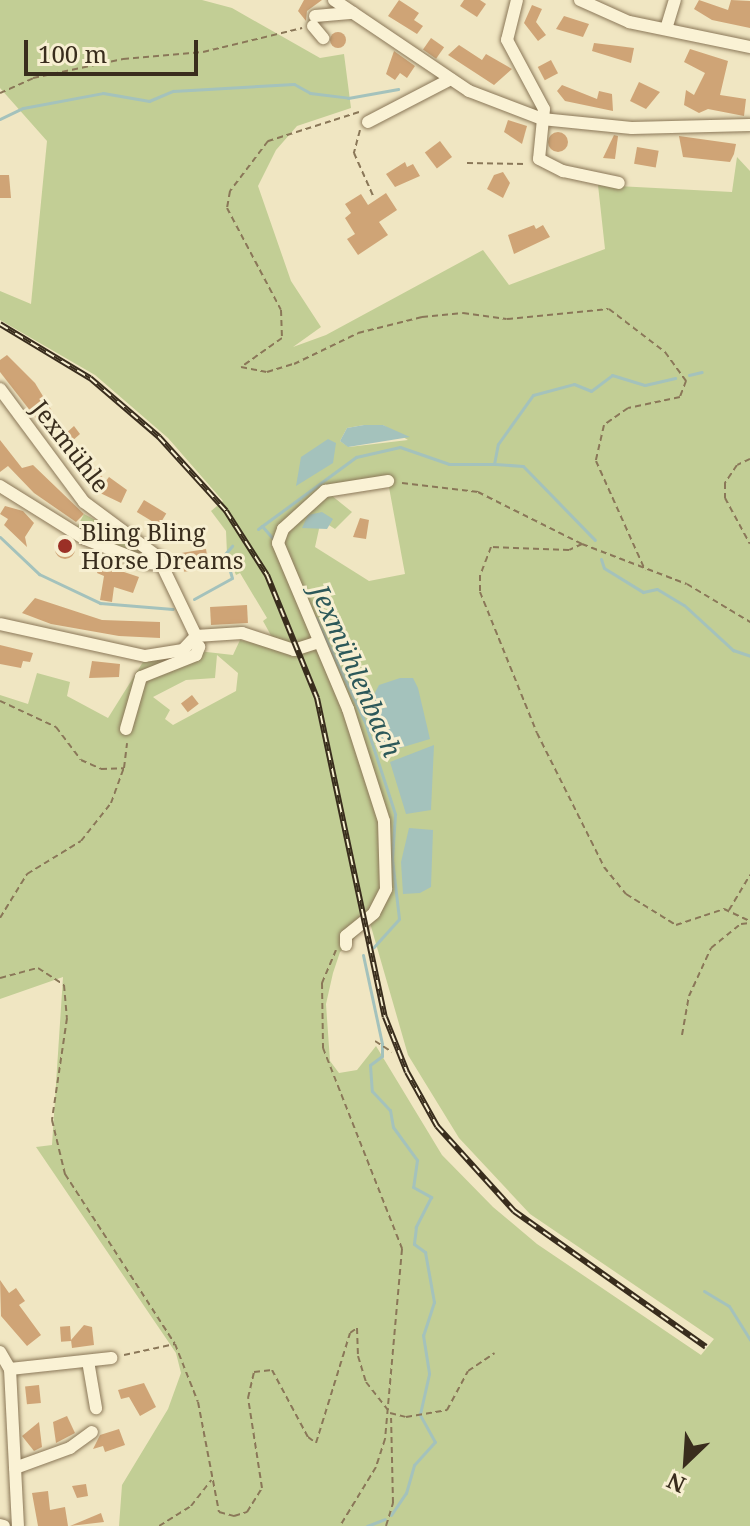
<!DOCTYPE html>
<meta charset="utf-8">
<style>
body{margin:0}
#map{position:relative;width:750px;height:1526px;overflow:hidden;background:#f0e6c2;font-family:"Noto Serif",serif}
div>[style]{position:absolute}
.green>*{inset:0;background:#c2ce95}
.water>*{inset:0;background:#a4c2bc}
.stream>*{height:3px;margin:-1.5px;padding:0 1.5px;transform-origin:1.5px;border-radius:1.5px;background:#a4c2bc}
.building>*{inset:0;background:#cfa476;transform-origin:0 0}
.round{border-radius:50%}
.path>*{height:2px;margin-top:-1px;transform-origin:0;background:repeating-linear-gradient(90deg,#8a7758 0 6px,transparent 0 10px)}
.roads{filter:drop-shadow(0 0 2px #8a7758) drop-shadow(0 0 2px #8a7758)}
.minor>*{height:12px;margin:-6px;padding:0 6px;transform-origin:6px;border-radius:6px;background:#faf2d5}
.rail>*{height:6px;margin-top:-3px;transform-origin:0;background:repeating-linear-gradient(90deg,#f7efd1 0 9px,#392d1d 0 18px);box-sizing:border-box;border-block:2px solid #392d1d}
.dots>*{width:22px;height:22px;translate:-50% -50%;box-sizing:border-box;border:4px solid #f7efd1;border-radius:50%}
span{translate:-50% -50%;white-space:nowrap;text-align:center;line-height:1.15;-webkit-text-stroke:6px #f7efd1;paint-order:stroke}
.street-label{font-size:24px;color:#392d1d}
.poi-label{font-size:24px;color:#392d1d}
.left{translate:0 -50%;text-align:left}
.water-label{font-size:26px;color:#2c5859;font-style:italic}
.north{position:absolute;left:646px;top:1422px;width:80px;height:80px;-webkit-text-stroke:6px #f7efd1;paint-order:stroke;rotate:205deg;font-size:22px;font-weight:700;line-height:32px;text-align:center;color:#392d1d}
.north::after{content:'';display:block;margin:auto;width:28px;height:36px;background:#392d1d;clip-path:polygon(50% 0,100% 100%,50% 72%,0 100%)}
.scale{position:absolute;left:24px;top:40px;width:174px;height:36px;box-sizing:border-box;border:4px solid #392d1d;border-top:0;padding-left:10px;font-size:24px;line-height:28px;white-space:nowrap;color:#392d1d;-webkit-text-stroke:6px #f7efd1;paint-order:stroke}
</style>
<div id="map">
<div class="green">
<i style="clip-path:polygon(evenodd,0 0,202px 0,232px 8px,320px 58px,344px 54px,351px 108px,297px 126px,276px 150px,258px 186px,291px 281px,321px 327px,293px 347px,326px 335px,483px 250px,509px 285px,605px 249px,598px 185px,732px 192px,737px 157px,750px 171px,750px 1526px,119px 1526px,122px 1485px,168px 1409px,181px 1373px,176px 1353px,36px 1147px,52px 1145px,63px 977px,0 999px,0 695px,28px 704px,37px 673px,70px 682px,67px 696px,108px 718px,143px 662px,198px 651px,233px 655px,240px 640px,269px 647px,273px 639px,263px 621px,267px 618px,240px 573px,236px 575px,227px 554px,226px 531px,211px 511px,223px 501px,168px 438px,95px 375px,0 320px,0 291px,31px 304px,47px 141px,0 88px,0 0,364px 425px,383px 425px,408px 440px,349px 447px,340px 441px,347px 428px,364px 425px,0 0,388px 482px,405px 574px,369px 581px,315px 547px,321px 520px,335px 529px,352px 512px,326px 491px,388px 482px,0 0,217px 655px,238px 673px,236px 691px,173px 725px,165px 719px,170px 710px,153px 697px,186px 680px,215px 678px,217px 655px,0 0,370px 923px,408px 1055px,459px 1138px,530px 1214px,714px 1339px,701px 1355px,537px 1244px,493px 1207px,442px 1155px,376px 1046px,357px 1070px,339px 1073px,330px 1061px,326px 1004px,333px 973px,340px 952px,370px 923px)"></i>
<i style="clip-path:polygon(84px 514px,149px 548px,149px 560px,77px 527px)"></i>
</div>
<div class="water">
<i style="clip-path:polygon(364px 425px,383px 425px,410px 437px,348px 447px,340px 441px,347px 428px)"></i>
<i style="clip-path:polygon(328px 439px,336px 443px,333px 463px,296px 486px,301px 457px)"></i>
<i style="clip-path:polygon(322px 512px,333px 519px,327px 529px,302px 528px,308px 515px)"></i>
<i style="clip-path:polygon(400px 678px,413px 678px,418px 688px,430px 739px,390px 751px,372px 726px,370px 702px,379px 685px)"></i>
<i style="clip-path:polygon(434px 745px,431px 810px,406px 814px,390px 762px)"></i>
<i style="clip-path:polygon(409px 828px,433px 830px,431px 887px,420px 893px,403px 894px,401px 862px)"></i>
</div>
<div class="stream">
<i style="left:0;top:119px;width:25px;rotate:-26deg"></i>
<i style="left:23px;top:108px;width:81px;rotate:-10.6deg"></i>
<i style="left:103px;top:93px;width:47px;rotate:9.9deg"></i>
<i style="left:149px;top:101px;width:26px;rotate:-23deg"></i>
<i style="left:173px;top:91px;width:121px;rotate:-3.3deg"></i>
<i style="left:294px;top:84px;width:18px;rotate:29deg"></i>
<i style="left:310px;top:93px;width:38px;rotate:7deg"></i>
<i style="left:348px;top:98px;width:51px;rotate:-10.2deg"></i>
<i style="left:689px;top:375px;width:13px;rotate:-13deg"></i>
<i style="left:495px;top:464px;width:28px;rotate:4deg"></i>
<i style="left:523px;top:466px;width:103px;rotate:45.8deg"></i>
<i style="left:262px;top:526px;width:117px;rotate:-36.3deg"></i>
<i style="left:356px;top:457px;width:45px;rotate:-12.8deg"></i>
<i style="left:400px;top:447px;width:52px;rotate:19.1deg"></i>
<i style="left:449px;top:464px;width:45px"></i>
<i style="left:494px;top:464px;width:20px;rotate:-79deg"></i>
<i style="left:498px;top:444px;width:60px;rotate:-54.5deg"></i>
<i style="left:533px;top:395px;width:42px;rotate:-15deg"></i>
<i style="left:574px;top:384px;width:18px;rotate:22deg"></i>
<i style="left:591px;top:391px;width:26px;rotate:-37deg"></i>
<i style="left:612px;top:375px;width:34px;rotate:17deg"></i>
<i style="left:645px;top:385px;width:31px;rotate:-13deg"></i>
<i style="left:258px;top:529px;width:5px;rotate:-37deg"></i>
<i style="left:262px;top:526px;width:20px;rotate:49deg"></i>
<i style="left:0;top:537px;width:54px;rotate:43.5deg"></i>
<i style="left:39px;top:574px;width:68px;rotate:25.4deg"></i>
<i style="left:100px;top:603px;width:73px;rotate:4.7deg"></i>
<i style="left:601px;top:559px;width:9px;rotate:72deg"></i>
<i style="left:604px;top:568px;width:46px;rotate:31.6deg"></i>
<i style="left:643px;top:592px;width:14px;rotate:-12deg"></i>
<i style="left:657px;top:589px;width:31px;rotate:31deg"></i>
<i style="left:684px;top:605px;width:67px;rotate:42.6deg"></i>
<i style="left:733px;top:650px;width:18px;rotate:19deg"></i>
<i style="left:194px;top:599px;width:43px;rotate:-28.9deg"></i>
<i style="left:232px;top:578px;width:25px;rotate:-106deg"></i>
<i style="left:225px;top:554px;width:11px;rotate:-49deg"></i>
<i style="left:316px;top:618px;width:115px;rotate:64.8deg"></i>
<i style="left:365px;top:722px;width:97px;rotate:71.9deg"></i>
<i style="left:395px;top:814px;width:45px;rotate:93.8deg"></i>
<i style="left:392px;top:859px;width:60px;rotate:83.3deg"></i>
<i style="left:399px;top:919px;width:38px;rotate:132deg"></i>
<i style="left:363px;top:955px;width:91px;rotate:77.9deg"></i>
<i style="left:382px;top:1044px;width:12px;rotate:90deg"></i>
<i style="left:382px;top:1056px;width:15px;rotate:143deg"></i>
<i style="left:370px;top:1065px;width:26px;rotate:86deg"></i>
<i style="left:372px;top:1091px;width:26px;rotate:47deg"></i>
<i style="left:390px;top:1110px;width:17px;rotate:80deg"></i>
<i style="left:393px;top:1127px;width:41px;rotate:54deg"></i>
<i style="left:417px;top:1160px;width:27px;rotate:98deg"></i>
<i style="left:413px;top:1187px;width:21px;rotate:29deg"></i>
<i style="left:431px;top:1197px;width:34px;rotate:117deg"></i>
<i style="left:416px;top:1227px;width:17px;rotate:97deg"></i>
<i style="left:414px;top:1244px;width:14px;rotate:36deg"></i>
<i style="left:425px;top:1252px;width:51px;rotate:79.8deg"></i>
<i style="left:434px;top:1302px;width:35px;rotate:108deg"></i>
<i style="left:423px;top:1335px;width:39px;rotate:81deg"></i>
<i style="left:429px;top:1374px;width:41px;rotate:102.7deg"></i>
<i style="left:704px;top:1291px;width:29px;rotate:31deg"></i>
<i style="left:729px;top:1306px;width:40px;rotate:58deg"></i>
<i style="left:391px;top:1515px;width:27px;rotate:-56deg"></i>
<i style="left:406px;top:1493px;width:29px;rotate:-74deg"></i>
<i style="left:414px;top:1465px;width:31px;rotate:-48deg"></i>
<i style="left:435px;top:1442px;width:31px;rotate:-119deg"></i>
<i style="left:367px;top:1526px;width:19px;rotate:-21deg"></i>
</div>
<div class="building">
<i style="clip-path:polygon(304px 0,322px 0,307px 11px,306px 21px,298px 11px)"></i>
<i style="clip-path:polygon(399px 0,419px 13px,414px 20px,423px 26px,417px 34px,388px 16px)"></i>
<i style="clip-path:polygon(464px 0,480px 0,486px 4px,477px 17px,460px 6px)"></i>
<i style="clip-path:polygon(699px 0,728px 10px,731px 0,750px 1px,750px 28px,712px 20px,694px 9px)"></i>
<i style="clip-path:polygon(532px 5px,542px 9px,536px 22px,546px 35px,538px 41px,524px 23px)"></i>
<i style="clip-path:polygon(564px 16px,589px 24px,583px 37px,556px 29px)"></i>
<i class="round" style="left:330px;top:32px;width:16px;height:16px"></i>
<i style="left:431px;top:38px;width:16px;height:14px;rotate:35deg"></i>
<i style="clip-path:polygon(594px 43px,634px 48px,631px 63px,592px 51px)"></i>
<i style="clip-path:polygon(459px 45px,482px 60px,486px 54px,512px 69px,494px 85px,448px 55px)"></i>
<i style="clip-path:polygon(690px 49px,728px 61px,720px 95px,746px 99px,744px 116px,708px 109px,699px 113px,684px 105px,686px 90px,694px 95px,705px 73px,684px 62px)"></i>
<i style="clip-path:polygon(394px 51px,415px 66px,407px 78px,400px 73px,395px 80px,386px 74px)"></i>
<i style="left:551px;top:60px;width:15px;height:15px;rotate:62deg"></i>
<i style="clip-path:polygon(639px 82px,660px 92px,646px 109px,630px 101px)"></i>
<i style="clip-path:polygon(562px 85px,597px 99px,599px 91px,612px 94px,613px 111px,565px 101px,557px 91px)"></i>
<i style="clip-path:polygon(508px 120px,527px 126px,522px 144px,504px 132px)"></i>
<i class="round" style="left:548px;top:132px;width:20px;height:20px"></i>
<i style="clip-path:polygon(614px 135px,618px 136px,615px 159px,603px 158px)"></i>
<i style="clip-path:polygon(679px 136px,736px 144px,734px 154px,730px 162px,683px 157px)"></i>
<i style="left:440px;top:141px;width:20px;height:19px;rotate:53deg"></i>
<i style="left:637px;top:147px;width:22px;height:17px;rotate:10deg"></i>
<i style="clip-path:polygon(405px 162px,407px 167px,413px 164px,420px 176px,395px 187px,386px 174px)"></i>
<i style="clip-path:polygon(503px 172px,510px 183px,503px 198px,487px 189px,494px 175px)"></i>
<i style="clip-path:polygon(0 175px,9px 175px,11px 198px,0 198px)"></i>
<i style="clip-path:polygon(386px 193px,397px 210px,379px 222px,388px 235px,358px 255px,347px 239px,355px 234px,345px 218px,351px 213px,345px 204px,361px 194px,368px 205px)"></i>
<i style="clip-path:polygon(534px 225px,536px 229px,543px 225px,550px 237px,514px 254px,508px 235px)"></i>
<i style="clip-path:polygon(7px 355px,35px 383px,55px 416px,42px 426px,0 372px,0 360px)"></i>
<i style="clip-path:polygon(74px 426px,80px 434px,71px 442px,106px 481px,109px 477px,127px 490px,121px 503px,96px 491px,54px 444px)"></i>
<i style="clip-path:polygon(0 440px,22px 468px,33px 465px,84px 514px,76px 522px,34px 493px,8px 466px,0 472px)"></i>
<i style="left:144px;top:500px;width:26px;height:14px;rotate:31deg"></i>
<i style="clip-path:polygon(5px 506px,23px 511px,34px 523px,25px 537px,27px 547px,4px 525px,8px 519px,0 514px)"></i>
<i style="clip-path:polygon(360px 518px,369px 520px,366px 539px,353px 537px)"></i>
<i class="round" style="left:55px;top:539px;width:20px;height:20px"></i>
<i style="left:206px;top:549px;width:19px;height:25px;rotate:81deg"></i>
<i style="clip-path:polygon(100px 564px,139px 577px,133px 593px,114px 587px,112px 602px,100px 600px,104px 576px,97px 573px)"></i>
<i style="clip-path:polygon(35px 598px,102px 620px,160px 622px,160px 638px,119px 636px,51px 624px,22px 613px)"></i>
<i style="left:247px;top:605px;width:18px;height:37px;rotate:87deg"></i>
<i style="clip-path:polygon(0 645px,33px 653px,30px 662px,23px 661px,21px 668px,0 664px)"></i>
<i style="clip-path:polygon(92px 661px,120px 664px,119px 677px,89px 678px)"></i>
<i style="left:192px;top:695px;width:11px;height:14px;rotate:52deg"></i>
<i style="clip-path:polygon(0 1280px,9px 1293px,16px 1288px,25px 1301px,19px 1305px,41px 1335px,27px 1346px,1px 1316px)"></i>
<i style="clip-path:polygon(84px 1325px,92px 1327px,94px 1345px,72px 1348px,71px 1340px)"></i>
<i style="left:70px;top:1326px;width:15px;height:10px;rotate:86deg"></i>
<i style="clip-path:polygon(144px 1383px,156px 1407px,140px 1416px,129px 1397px,121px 1399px,118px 1390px)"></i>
<i style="left:39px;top:1385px;width:18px;height:14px;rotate:84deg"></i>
<i style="clip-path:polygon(67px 1416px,75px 1433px,56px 1443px,53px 1422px)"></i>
<i style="clip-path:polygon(39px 1422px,42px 1447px,34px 1451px,22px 1436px)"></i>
<i style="clip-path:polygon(119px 1429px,125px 1445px,105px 1452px,103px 1446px,93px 1449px,100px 1435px)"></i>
<i style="clip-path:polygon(86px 1484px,88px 1496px,77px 1498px,72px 1486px)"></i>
<i style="clip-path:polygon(48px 1491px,50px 1510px,65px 1507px,68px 1526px,38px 1526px,32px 1493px)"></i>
<i style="clip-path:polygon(101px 1513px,104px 1522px,70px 1526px)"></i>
</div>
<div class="path">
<i style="left:0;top:93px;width:36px;rotate:-24deg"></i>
<i style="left:33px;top:78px;width:92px;rotate:-11.9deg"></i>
<i style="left:123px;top:59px;width:80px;rotate:-5deg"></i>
<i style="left:203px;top:52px;width:102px;rotate:-13.6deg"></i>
<i style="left:359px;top:112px;width:96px;rotate:162.3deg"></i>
<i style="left:268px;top:141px;width:63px;rotate:127.2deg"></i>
<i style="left:230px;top:191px;width:17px;rotate:100deg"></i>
<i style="left:227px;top:208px;width:115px;rotate:62.1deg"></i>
<i style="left:281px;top:310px;width:28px;rotate:88deg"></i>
<i style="left:282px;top:338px;width:50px;rotate:144.7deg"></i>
<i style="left:241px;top:367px;width:26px;rotate:11deg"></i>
<i style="left:267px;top:372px;width:28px;rotate:-17deg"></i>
<i style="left:294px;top:364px;width:71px;rotate:-25.8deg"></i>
<i style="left:358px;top:333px;width:66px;rotate:-14deg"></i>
<i style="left:422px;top:317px;width:41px;rotate:-5.6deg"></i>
<i style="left:463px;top:313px;width:44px;rotate:7.8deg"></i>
<i style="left:507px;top:319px;width:102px;rotate:-5.6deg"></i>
<i style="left:609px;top:309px;width:71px;rotate:37.5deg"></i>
<i style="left:665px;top:352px;width:36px;rotate:54deg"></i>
<i style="left:686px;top:381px;width:17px;rotate:111deg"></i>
<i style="left:680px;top:397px;width:53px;rotate:168.1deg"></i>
<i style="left:628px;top:408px;width:29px;rotate:145deg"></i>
<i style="left:604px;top:425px;width:37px;rotate:103deg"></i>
<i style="left:596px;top:461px;width:120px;rotate:65.8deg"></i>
<i style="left:360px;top:130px;width:24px;rotate:105deg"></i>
<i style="left:354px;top:153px;width:49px;rotate:66deg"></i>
<i style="left:467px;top:163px;width:60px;rotate:1deg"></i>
<i style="left:750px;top:459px;width:14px;rotate:155deg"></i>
<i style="left:737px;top:465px;width:22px;rotate:124deg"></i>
<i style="left:725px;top:483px;width:15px;rotate:90deg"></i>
<i style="left:725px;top:498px;width:52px;rotate:61.5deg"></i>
<i style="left:402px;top:483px;width:77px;rotate:6.8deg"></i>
<i style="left:478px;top:492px;width:116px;rotate:26.6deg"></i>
<i style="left:582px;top:544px;width:112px;rotate:20.9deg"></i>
<i style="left:687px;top:584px;width:74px;rotate:31.1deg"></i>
<i style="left:582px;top:544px;width:14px;rotate:155deg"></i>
<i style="left:569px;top:550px;width:78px;rotate:-177.8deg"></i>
<i style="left:491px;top:547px;width:30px;rotate:111deg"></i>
<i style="left:480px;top:575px;width:17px;rotate:90deg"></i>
<i style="left:480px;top:592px;width:152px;rotate:68deg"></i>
<i style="left:537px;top:733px;width:150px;rotate:63.4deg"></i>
<i style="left:604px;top:867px;width:35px;rotate:51deg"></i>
<i style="left:626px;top:894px;width:59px;rotate:31.8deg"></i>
<i style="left:676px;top:925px;width:51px;rotate:-18.4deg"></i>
<i style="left:724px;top:909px;width:29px;rotate:25deg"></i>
<i style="left:0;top:701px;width:62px;rotate:24.9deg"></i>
<i style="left:56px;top:727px;width:41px;rotate:52.9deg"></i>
<i style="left:81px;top:760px;width:22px;rotate:24deg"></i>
<i style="left:101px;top:769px;width:23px;rotate:-2deg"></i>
<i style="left:124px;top:768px;width:25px;rotate:-83deg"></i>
<i style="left:729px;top:910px;width:41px;rotate:-59deg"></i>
<i style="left:0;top:918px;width:52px;rotate:-58.5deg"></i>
<i style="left:27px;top:874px;width:63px;rotate:-31.4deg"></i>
<i style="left:81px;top:841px;width:48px;rotate:-51.7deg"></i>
<i style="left:111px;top:803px;width:37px;rotate:-70deg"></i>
<i style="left:336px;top:950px;width:36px;rotate:113deg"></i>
<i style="left:322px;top:983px;width:65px;rotate:89.1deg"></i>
<i style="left:323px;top:1048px;width:216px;rotate:68.5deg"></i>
<i style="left:402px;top:1249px;width:191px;rotate:95.1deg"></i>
<i style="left:385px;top:1439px;width:29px;rotate:108deg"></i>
<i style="left:376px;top:1467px;width:69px;rotate:121.4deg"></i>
<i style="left:0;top:978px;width:39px;rotate:-15deg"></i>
<i style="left:38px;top:968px;width:31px;rotate:33deg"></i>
<i style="left:64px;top:985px;width:33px;rotate:85deg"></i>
<i style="left:67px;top:1018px;width:103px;rotate:98.4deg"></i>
<i style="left:52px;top:1120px;width:56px;rotate:76.5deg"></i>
<i style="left:65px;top:1174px;width:202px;rotate:57.1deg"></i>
<i style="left:175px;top:1344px;width:62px;rotate:68.4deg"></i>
<i style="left:198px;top:1402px;width:112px;rotate:79.2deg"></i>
<i style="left:219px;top:1512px;width:16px;rotate:15deg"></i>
<i style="left:234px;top:1516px;width:14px;rotate:-17deg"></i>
<i style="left:247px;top:1512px;width:28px;rotate:-58deg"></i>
<i style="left:262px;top:1488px;width:91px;rotate:-98.8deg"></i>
<i style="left:248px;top:1398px;width:27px;rotate:-77deg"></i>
<i style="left:254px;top:1372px;width:18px;rotate:-6deg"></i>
<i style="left:272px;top:1370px;width:76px;rotate:61.8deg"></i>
<i style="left:308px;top:1437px;width:10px;rotate:37deg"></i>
<i style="left:316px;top:1443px;width:115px;rotate:-72.8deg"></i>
<i style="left:350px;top:1333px;width:9px;rotate:-36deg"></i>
<i style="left:357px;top:1328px;width:28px;rotate:88deg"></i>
<i style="left:358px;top:1356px;width:27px;rotate:73deg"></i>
<i style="left:366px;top:1382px;width:39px;rotate:52deg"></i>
<i style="left:390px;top:1413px;width:16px;rotate:14deg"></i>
<i style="left:406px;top:1417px;width:42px;rotate:-9.7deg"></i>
<i style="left:447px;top:1410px;width:44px;rotate:-61.7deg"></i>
<i style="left:468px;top:1371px;width:32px;rotate:-34deg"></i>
<i style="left:682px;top:1035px;width:40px;rotate:-80deg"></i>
<i style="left:689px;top:996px;width:53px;rotate:-65.4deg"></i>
<i style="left:711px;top:948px;width:38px;rotate:-39deg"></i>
<i style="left:741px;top:924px;width:9px;rotate:-6deg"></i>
<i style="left:375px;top:1041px;width:20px;rotate:33deg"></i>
<i style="left:124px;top:1355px;width:52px;rotate:-12.2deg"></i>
<i style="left:159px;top:1526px;width:38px;rotate:-32deg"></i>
<i style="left:191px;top:1506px;width:33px;rotate:-52deg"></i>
<i style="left:386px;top:1526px;width:24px;rotate:-73deg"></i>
<i style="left:393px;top:1503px;width:85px;rotate:-91.3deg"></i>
</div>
<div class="roads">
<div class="minor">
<i style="left:334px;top:0;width:163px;rotate:34deg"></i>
<i style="left:469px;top:91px;width:78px;rotate:21deg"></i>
<i style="left:542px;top:119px;width:90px;rotate:5.7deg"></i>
<i style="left:632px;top:128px;width:118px;rotate:-1.5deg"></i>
<i style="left:517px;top:0;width:41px;rotate:104deg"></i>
<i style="left:507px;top:40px;width:78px;rotate:61.8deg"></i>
<i style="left:544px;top:109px;width:50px;rotate:95.7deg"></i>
<i style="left:539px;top:159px;width:27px;rotate:27deg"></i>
<i style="left:563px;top:171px;width:57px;rotate:12.1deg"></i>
<i style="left:580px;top:0;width:54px;rotate:24.2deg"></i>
<i style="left:629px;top:22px;width:124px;rotate:11.7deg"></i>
<i style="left:315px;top:16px;width:38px;rotate:-5deg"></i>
<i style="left:313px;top:26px;width:16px;rotate:50deg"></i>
<i style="left:666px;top:29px;width:30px;rotate:-73deg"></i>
<i style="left:368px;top:122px;width:93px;rotate:-27.4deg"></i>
<i style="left:0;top:389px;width:141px;rotate:53.4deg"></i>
<i style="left:84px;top:502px;width:92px;rotate:36.6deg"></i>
<i style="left:158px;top:557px;width:88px;rotate:64.3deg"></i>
<i style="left:196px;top:636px;width:19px;rotate:133deg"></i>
<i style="left:183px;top:650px;width:38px;rotate:171deg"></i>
<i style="left:145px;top:656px;width:148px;rotate:-167.6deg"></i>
<i style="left:0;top:486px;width:100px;rotate:31.9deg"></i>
<i style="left:85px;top:539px;width:66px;rotate:21.5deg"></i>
<i style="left:146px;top:563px;width:16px;rotate:4deg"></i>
<i style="left:196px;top:636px;width:46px;rotate:-3.7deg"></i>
<i style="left:242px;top:633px;width:55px;rotate:18.1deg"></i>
<i style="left:294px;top:650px;width:26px;rotate:-18deg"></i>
<i style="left:126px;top:729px;width:54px;rotate:-73.9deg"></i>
<i style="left:141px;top:677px;width:59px;rotate:-21.8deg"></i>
<i style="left:196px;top:655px;width:9px;rotate:-69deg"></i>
<i style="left:199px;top:647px;width:6px;rotate:-129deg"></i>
<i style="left:346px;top:945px;width:9px;rotate:-90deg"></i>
<i style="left:346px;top:936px;width:36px;rotate:-39deg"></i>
<i style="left:374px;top:913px;width:27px;rotate:-63deg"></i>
<i style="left:386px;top:889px;width:68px;rotate:-91.7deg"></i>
<i style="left:384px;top:821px;width:118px;rotate:-107.8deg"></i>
<i style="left:348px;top:709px;width:180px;rotate:-112.9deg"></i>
<i style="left:278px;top:543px;width:15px;rotate:-70deg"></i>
<i style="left:283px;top:529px;width:57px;rotate:-42.1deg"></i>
<i style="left:325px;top:491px;width:64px;rotate:-9deg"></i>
<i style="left:0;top:1352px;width:20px;rotate:60deg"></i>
<i style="left:10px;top:1369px;width:157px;rotate:87.1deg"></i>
<i style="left:88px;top:1361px;width:48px;rotate:80.3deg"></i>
<i style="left:10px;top:1369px;width:102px;rotate:-6.2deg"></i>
<i style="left:15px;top:1468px;width:59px;rotate:-20deg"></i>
<i style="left:70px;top:1448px;width:27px;rotate:-36deg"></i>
<i style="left:0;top:1525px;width:4px;rotate:14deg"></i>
</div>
</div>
<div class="rail">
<i style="left:0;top:324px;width:105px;rotate:31deg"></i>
<i style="left:90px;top:378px;width:91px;rotate:40.5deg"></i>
<i style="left:159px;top:437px;width:100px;rotate:47.8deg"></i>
<i style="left:226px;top:511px;width:76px;rotate:57.4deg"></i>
<i style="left:267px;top:575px;width:133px;rotate:67.9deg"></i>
<i style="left:317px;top:698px;width:326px;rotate:78deg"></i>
<i style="left:385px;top:1017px;width:59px;rotate:68.2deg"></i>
<i style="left:407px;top:1072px;width:62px;rotate:60.9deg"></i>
<i style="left:437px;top:1126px;width:115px;rotate:47.8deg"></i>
<i style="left:514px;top:1211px;width:235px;rotate:35.3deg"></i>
</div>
<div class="dots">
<i style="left:65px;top:546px;background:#9b3026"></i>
</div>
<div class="street-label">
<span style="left:71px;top:446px;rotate:52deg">Jexmühle</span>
</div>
<div class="poi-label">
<span class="left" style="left:81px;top:546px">Bling Bling<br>Horse Dreams</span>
</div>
<div class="water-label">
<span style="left:356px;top:671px;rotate:66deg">Jexmühlenbach</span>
</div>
<div class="north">N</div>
<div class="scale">100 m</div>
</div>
